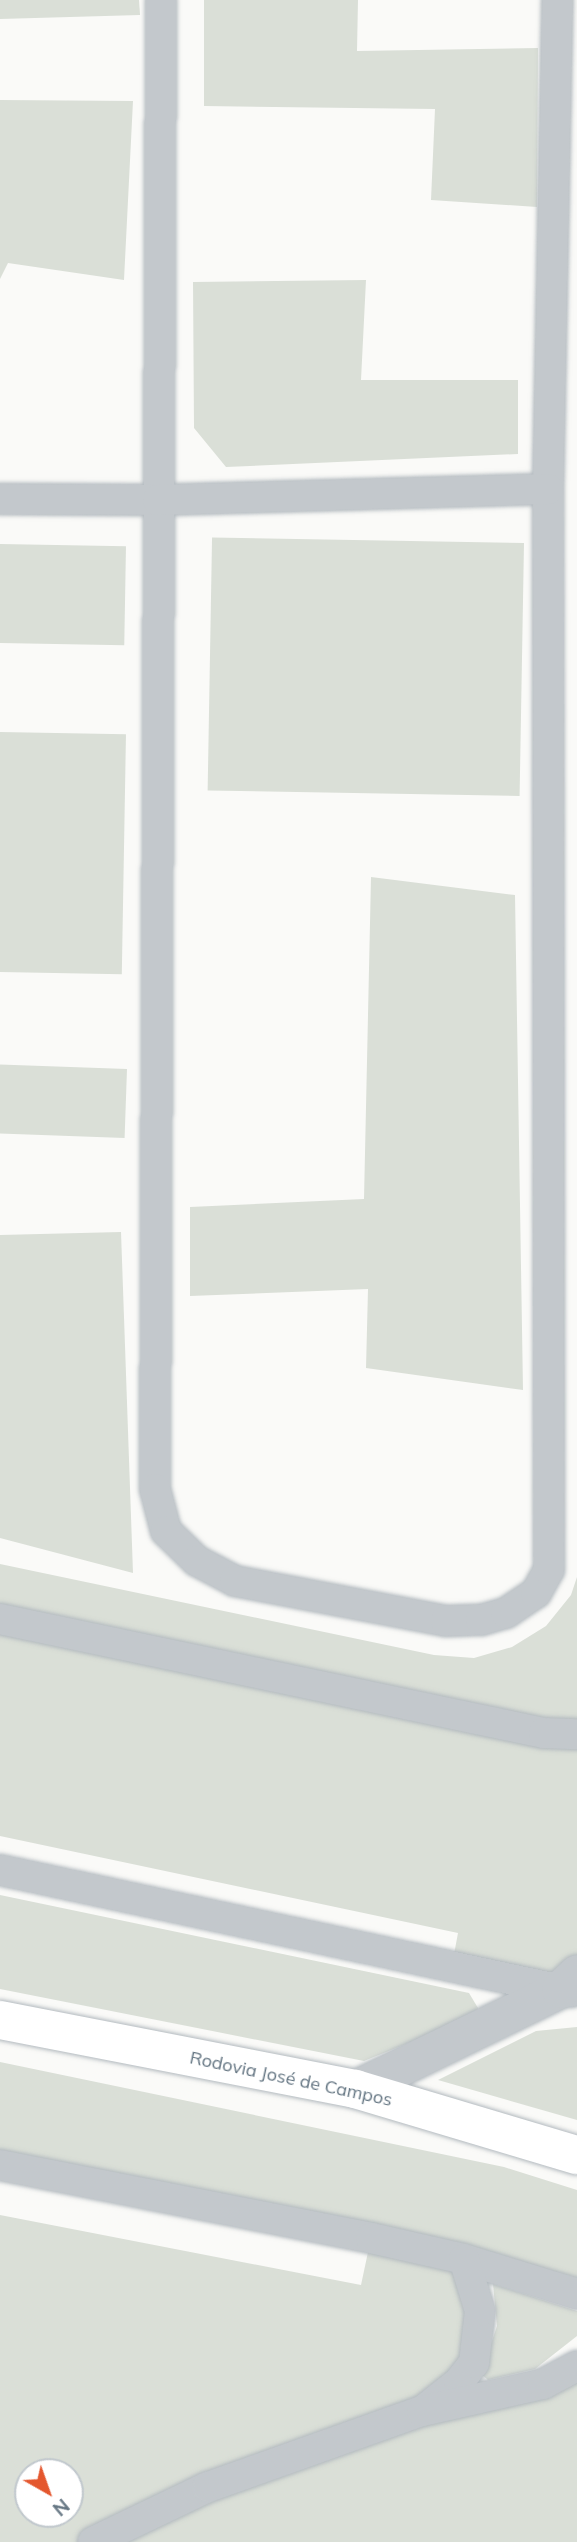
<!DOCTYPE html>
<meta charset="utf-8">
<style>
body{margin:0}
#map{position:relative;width:577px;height:2542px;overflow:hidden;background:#fafaf8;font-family:Mulish,sans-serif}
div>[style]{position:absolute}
.green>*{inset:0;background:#dadfd7;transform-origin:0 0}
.roads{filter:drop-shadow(0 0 2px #b3babf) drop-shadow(0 0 2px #b3babf)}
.minor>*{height:30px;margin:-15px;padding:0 15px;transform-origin:15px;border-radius:15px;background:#c3c8cc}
.tertiary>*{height:37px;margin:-18.5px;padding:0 18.5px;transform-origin:18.5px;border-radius:18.5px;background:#c3c8cc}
.secondary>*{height:38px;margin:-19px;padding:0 19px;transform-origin:19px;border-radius:19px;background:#fff}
span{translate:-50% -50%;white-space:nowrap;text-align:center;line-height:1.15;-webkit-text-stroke:7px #fff;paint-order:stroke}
.street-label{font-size:18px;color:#657683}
.north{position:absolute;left:14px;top:2458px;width:70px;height:70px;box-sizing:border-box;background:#fff;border:2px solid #c1c8cd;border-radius:50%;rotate:140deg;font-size:19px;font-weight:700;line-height:28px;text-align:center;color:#657683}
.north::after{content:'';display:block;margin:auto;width:24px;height:32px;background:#e4572e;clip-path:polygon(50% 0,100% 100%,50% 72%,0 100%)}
</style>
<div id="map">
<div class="green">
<i style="clip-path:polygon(0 0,139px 0,140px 15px,0 19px)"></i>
<i style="clip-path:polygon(204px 0,358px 0,357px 51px,538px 48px,537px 207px,431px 200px,435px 109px,204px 106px)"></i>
<i style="clip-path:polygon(0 100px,133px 101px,124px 280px,8px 263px,0 279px)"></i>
<i style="clip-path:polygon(366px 280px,361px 380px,518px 380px,518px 454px,226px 467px,194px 428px,193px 282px)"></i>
<i style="left:524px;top:543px;width:253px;height:312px;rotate:91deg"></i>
<i style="left:0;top:544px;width:126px;height:99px;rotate:1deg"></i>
<i style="left:0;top:732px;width:126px;height:240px;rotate:1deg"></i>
<i style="clip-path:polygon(371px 877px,515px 895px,523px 1390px,366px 1368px,368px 1289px,190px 1296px,190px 1207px,364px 1199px)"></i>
<i style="left:127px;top:1069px;width:69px;height:127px;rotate:92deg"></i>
<i style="clip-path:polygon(121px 1232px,133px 1573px,0 1538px,0 1235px)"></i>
<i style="clip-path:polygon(0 1564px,434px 1655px,474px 1658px,512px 1647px,546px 1626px,571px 1595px,577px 1577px,577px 1973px,560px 1989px,452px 1965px,458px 1933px,0 1836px)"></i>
<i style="clip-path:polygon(0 1895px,469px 1993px,478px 2008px,475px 2016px,364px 2061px,0 1989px)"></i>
<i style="clip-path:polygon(577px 2027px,577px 2120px,438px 2080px,536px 2031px)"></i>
<i style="clip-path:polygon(0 2062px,504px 2167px,577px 2190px,577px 2278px,479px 2250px,0 2152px)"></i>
<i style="clip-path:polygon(evenodd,0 2215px,361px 2285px,371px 2238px,464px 2259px,479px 2339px,424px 2410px,577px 2375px,577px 2542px,0 2542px,0 2215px,28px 2472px,70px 2472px,70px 2514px,28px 2514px,28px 2472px)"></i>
<i style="clip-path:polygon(493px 2284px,577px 2311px,577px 2336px,535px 2369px,488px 2380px,481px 2374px,497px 2326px)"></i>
</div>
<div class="roads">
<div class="minor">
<i style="left:161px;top:0;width:1489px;rotate:90.23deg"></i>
<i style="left:155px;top:1489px;width:43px;rotate:75.3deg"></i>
<i style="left:166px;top:1531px;width:43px;rotate:44.1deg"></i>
<i style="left:197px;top:1561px;width:43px;rotate:27.8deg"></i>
<i style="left:235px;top:1581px;width:215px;rotate:10.7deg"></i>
<i style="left:446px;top:1621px;width:35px;rotate:-2deg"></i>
<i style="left:481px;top:1620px;width:26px;rotate:-16deg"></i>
<i style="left:506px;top:1613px;width:36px;rotate:-34deg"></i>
<i style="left:536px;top:1593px;width:26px;rotate:-61deg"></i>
<i style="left:549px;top:1570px;width:1081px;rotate:-90.05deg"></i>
<i style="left:548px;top:489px;width:489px;rotate:-88.9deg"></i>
<i style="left:0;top:499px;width:158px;rotate:0.4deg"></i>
<i style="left:158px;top:500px;width:390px;rotate:-1.6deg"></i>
<i style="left:0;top:1619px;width:556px;rotate:11.84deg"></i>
<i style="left:544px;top:1733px;width:33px;rotate:2deg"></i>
<i style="left:0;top:1870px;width:584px;rotate:12.06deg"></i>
<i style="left:0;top:2165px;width:378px;rotate:11.1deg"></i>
<i style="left:371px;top:2238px;width:95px;rotate:12.7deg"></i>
<i style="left:464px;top:2259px;width:118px;rotate:17.2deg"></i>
<i style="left:425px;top:2409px;width:43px;rotate:-38.5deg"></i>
<i style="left:459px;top:2382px;width:24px;rotate:-52deg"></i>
<i style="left:474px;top:2363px;width:52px;rotate:-83.4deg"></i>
<i style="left:480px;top:2311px;width:54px;rotate:-107.1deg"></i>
<i style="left:93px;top:2542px;width:127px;rotate:-25.6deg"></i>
<i style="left:208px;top:2487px;width:227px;rotate:-19.6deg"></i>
<i style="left:422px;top:2411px;width:124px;rotate:-12.6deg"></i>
<i style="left:543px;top:2384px;width:38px;rotate:-28deg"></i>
</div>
<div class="tertiary">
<i style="left:355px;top:2089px;width:228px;rotate:-26deg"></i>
<i style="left:560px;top:1989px;width:23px;rotate:-43deg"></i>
</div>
<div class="secondary">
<i style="left:0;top:2020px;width:362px;rotate:11deg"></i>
<i style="left:355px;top:2089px;width:232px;rotate:16.6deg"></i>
</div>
</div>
<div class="street-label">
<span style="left:291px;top:2079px;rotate:12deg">Rodovia José de Campos</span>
</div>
<div class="north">N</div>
</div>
